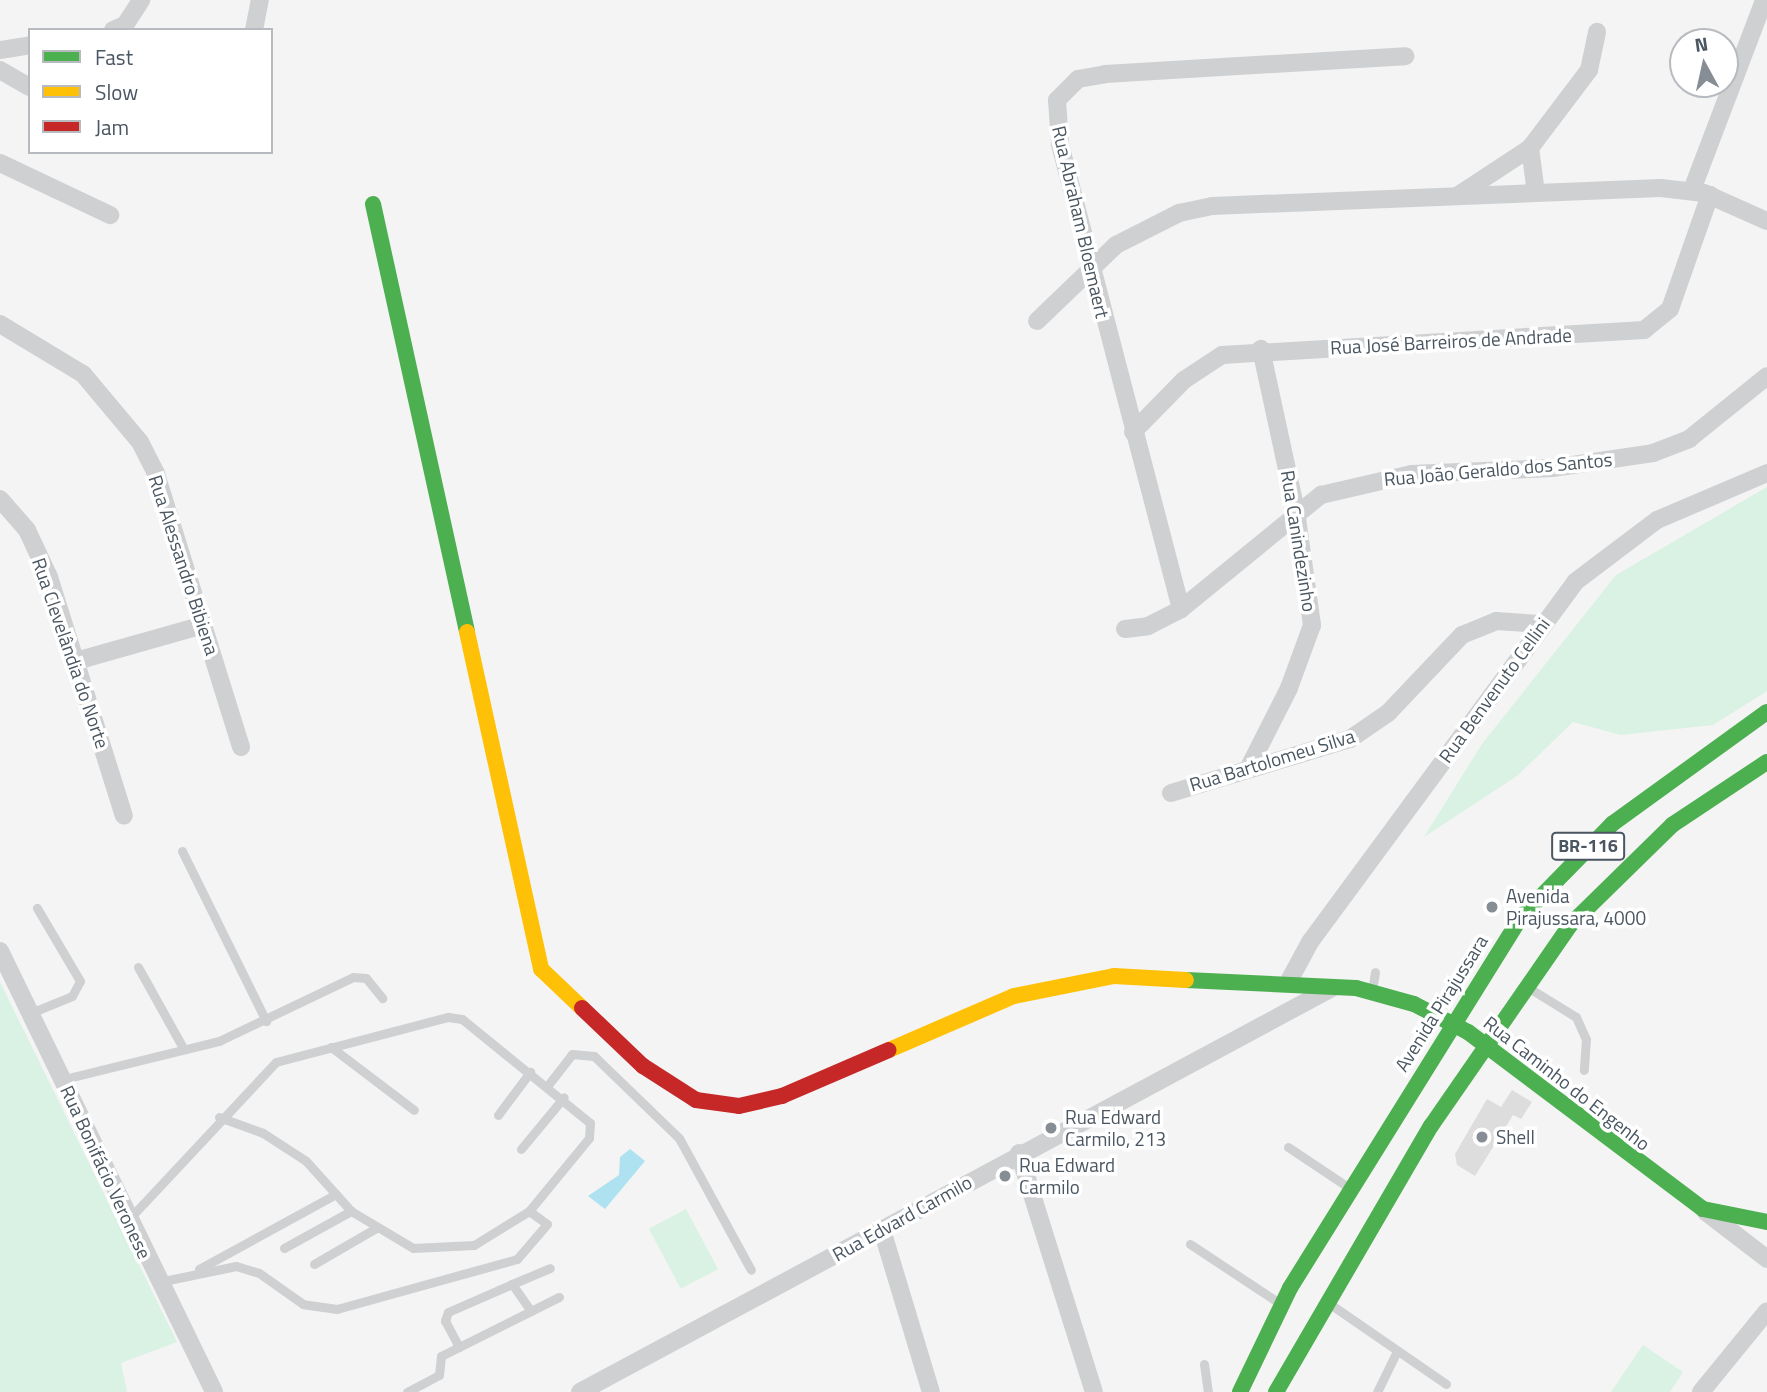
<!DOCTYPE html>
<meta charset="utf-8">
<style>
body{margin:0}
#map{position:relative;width:1767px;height:1392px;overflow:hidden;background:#f4f4f4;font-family:"Titillium Web",sans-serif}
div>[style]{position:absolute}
.green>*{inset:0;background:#d9f2e3;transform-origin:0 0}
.water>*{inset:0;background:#aee2f0}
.building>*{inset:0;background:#ddddde}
.lane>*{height:9px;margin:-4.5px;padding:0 4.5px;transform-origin:4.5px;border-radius:4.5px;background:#ced0d2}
.street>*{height:18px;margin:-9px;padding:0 9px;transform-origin:9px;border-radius:9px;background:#ced0d2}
.fast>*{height:16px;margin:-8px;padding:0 8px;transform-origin:8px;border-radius:8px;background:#4caf50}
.slow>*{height:16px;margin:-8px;padding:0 8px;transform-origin:8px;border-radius:8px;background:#ffc107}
.jam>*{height:16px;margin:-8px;padding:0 8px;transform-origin:8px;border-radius:8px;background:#c62828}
.dots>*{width:19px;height:19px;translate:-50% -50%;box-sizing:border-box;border:4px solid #fff;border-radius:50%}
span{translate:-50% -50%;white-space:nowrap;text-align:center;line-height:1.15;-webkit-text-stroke:7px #fff;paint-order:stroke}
.shield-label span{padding:2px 5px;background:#fff;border:2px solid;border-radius:5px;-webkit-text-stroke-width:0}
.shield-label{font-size:18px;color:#4a5661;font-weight:700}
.street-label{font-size:19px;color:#4a5661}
.poi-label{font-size:19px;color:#4a5661}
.left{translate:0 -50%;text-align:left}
.legend{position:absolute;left:28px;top:28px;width:245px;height:126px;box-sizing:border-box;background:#fff;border:2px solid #b7bbc0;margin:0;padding:9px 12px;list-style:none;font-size:21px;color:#4a5661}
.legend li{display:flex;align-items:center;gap:14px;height:35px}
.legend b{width:35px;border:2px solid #b7bbc0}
.north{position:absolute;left:1669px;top:28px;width:70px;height:70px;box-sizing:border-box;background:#fff;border:2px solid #b7bbc0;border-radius:50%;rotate:352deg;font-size:19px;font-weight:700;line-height:28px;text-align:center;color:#4a5661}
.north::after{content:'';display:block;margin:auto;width:24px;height:32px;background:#868d94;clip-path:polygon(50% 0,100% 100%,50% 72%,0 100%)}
</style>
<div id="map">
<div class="green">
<i style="clip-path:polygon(1767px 487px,1767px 691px,1713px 725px,1621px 735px,1573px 722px,1517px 776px,1424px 837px,1482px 744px,1616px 575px)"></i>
<i style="clip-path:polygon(0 982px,177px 1342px,121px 1363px,127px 1392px,0 1392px)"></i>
<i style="left:686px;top:1209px;width:68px;height:42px;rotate:62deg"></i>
<i style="clip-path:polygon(1643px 1345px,1683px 1372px,1670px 1392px,1611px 1392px)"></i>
</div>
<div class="water">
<i style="clip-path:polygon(630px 1149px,645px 1161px,605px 1209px,588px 1196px,619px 1175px,620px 1157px)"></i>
</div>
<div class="building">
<i style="clip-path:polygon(1512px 1090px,1532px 1102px,1521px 1119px,1513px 1115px,1475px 1176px,1457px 1165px,1455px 1154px,1487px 1099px,1501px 1107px)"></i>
</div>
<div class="lane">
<i style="left:182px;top:851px;width:190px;rotate:63.7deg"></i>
<i style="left:138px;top:967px;width:93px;rotate:60.9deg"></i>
<i style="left:1529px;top:988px;width:55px;rotate:31.7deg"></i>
<i style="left:1576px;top:1017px;width:24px;rotate:66deg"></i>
<i style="left:1586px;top:1039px;width:31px;rotate:94deg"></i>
<i style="left:1372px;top:991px;width:19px;rotate:-81deg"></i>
<i style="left:33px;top:1012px;width:42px;rotate:-22.3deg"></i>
<i style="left:72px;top:996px;width:17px;rotate:-62deg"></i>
<i style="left:80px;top:981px;width:85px;rotate:-120.5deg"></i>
<i style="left:331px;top:1047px;width:104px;rotate:37.2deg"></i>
<i style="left:64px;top:1079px;width:160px;rotate:-13.8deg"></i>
<i style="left:219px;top:1041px;width:148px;rotate:-25.5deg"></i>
<i style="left:353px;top:977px;width:13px;rotate:4deg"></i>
<i style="left:366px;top:978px;width:26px;rotate:51deg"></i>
<i style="left:548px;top:1085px;width:39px;rotate:-52deg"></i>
<i style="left:572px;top:1054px;width:22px;rotate:5deg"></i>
<i style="left:594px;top:1056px;width:118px;rotate:44deg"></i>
<i style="left:679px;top:1138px;width:150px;rotate:61.4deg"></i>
<i style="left:498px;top:1115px;width:54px;rotate:-53.3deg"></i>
<i style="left:219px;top:1117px;width:47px;rotate:20deg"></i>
<i style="left:263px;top:1133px;width:51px;rotate:33.1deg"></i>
<i style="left:306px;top:1161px;width:67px;rotate:48deg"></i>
<i style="left:351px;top:1211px;width:72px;rotate:30.8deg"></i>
<i style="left:413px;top:1248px;width:61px;rotate:-2.8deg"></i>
<i style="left:474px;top:1245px;width:65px;rotate:-31.7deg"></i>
<i style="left:1288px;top:1147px;width:72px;rotate:33.7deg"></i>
<i style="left:521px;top:1149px;width:67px;rotate:-50.4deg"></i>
<i style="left:129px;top:1219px;width:215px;rotate:-46.9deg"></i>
<i style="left:276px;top:1062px;width:178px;rotate:-14.7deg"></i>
<i style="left:448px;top:1017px;width:14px;rotate:8deg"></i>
<i style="left:462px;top:1019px;width:165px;rotate:39.1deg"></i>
<i style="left:590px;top:1123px;width:15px;rotate:94deg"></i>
<i style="left:589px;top:1138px;width:94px;rotate:129.4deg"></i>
<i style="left:529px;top:1211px;width:22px;rotate:36deg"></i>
<i style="left:547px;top:1224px;width:46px;rotate:130.6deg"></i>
<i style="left:517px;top:1259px;width:187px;rotate:164.5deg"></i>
<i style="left:337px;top:1309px;width:34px;rotate:-172deg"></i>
<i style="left:303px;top:1304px;width:54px;rotate:-144.8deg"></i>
<i style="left:259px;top:1273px;width:24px;rotate:-163deg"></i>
<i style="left:236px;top:1266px;width:79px;rotate:168.3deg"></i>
<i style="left:1190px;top:1244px;width:107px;rotate:33.5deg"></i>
<i style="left:284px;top:1248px;width:77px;rotate:-28.9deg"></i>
<i style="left:314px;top:1264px;width:72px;rotate:-30.1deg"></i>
<i style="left:199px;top:1269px;width:156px;rotate:-28.7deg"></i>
<i style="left:512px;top:1284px;width:41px;rotate:-22.8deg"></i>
<i style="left:1330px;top:1304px;width:141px;rotate:34.6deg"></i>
<i style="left:459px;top:1347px;width:30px;rotate:-118deg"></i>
<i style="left:445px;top:1321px;width:9px;rotate:-72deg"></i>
<i style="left:448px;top:1312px;width:70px;rotate:-23.6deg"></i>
<i style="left:512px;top:1284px;width:33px;rotate:55deg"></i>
<i style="left:1204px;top:1364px;width:28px;rotate:82deg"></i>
<i style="left:407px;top:1392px;width:36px;rotate:-28deg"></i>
<i style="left:439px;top:1375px;width:19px;rotate:-84deg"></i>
<i style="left:441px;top:1356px;width:132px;rotate:-26.6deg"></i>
<i style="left:1377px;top:1392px;width:43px;rotate:-64deg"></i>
</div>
<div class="street">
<i style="left:113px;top:30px;width:13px;rotate:-23deg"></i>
<i style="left:125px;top:25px;width:30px;rotate:-57deg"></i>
<i style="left:254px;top:30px;width:31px;rotate:-79deg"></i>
<i style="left:0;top:50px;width:30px;rotate:-9deg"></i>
<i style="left:0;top:70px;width:34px;rotate:30deg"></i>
<i style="left:1530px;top:148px;width:45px;rotate:82.4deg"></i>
<i style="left:0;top:163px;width:122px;rotate:25.3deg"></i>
<i style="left:1692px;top:190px;width:203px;rotate:-69.2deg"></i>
<i style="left:1457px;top:196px;width:87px;rotate:-33.3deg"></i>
<i style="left:1530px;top:148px;width:98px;rotate:-52.9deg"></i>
<i style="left:1589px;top:70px;width:39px;rotate:-78deg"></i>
<i style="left:1037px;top:321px;width:110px;rotate:-43.9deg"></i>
<i style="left:1116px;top:245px;width:71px;rotate:-26.9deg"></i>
<i style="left:1179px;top:213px;width:34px;rotate:-12deg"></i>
<i style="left:1212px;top:206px;width:449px;rotate:-2.3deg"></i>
<i style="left:1661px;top:188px;width:43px;rotate:6.6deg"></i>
<i style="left:1704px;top:193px;width:69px;rotate:24deg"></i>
<i style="left:0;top:324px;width:97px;rotate:31.1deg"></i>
<i style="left:83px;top:374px;width:89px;rotate:50deg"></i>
<i style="left:140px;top:442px;width:36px;rotate:63deg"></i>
<i style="left:156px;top:474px;width:286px;rotate:72.7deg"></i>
<i style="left:1133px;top:432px;width:73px;rotate:-45.6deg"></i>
<i style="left:1184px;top:380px;width:45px;rotate:-33.3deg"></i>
<i style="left:1222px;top:355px;width:423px;rotate:-3.4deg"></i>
<i style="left:1644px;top:330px;width:33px;rotate:-39deg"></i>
<i style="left:1670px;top:309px;width:121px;rotate:-70.7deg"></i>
<i style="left:0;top:499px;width:41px;rotate:48.9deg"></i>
<i style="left:27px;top:530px;width:52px;rotate:64.9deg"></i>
<i style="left:49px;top:577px;width:250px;rotate:72.6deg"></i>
<i style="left:1181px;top:609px;width:481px;rotate:-104.6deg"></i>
<i style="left:1060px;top:143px;width:43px;rotate:-94deg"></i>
<i style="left:1057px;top:100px;width:30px;rotate:-45deg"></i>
<i style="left:1078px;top:79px;width:27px;rotate:-10deg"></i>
<i style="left:1105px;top:74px;width:301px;rotate:-3.4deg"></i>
<i style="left:1125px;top:629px;width:23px;rotate:-7deg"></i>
<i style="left:1148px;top:626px;width:37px;rotate:-27deg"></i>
<i style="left:1181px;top:609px;width:181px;rotate:-39.2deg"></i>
<i style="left:1321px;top:495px;width:92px;rotate:-13.1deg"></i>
<i style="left:1411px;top:474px;width:141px;rotate:-2.4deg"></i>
<i style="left:1552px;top:468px;width:102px;rotate:-8.4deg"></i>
<i style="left:1653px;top:453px;width:39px;rotate:-21deg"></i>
<i style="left:1689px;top:439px;width:100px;rotate:-38.9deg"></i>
<i style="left:76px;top:661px;width:132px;rotate:-15.8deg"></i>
<i style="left:1250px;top:765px;width:86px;rotate:-63.1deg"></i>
<i style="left:1289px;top:688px;width:67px;rotate:-69.9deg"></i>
<i style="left:1312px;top:625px;width:115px;rotate:-98deg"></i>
<i style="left:1296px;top:511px;width:166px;rotate:-102.2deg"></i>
<i style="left:1171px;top:793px;width:187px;rotate:-16.8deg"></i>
<i style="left:1350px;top:739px;width:46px;rotate:-34.4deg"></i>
<i style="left:1388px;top:713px;width:108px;rotate:-46.5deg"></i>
<i style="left:1462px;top:635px;width:37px;rotate:-22deg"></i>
<i style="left:1496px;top:621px;width:44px;rotate:3.9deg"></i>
<i style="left:0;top:951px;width:490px;rotate:64.1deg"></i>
<i style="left:1289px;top:981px;width:44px;rotate:-61.7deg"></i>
<i style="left:1310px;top:942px;width:447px;rotate:-53.6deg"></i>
<i style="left:1575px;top:582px;width:103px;rotate:-37.1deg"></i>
<i style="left:1657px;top:520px;width:120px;rotate:-23.1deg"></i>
<i style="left:1019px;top:1153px;width:250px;rotate:72.6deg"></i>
<i style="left:1706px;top:1212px;width:77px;rotate:37.6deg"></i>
<i style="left:882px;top:1230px;width:169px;rotate:73.2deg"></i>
<i style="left:580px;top:1392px;width:854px;rotate:-28.25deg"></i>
<i style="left:1701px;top:1392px;width:104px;rotate:-50.8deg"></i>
</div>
<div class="fast">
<i style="left:373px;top:204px;width:438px;rotate:77.6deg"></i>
<i style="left:1186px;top:980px;width:170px;rotate:2.7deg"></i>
<i style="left:1356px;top:988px;width:60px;rotate:15.4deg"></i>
<i style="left:1414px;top:1004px;width:61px;rotate:27.4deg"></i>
<i style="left:1468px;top:1032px;width:294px;rotate:37deg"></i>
<i style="left:1703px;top:1209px;width:65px;rotate:11.5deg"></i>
<i style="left:1240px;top:1392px;width:115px;rotate:-64.3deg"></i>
<i style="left:1290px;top:1288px;width:438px;rotate:-58.1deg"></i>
<i style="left:1522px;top:916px;width:129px;rotate:-45.6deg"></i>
<i style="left:1612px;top:824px;width:191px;rotate:-35.9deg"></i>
<i style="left:1276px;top:1392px;width:308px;rotate:-59.8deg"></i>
<i style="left:1431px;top:1126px;width:244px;rotate:-55.3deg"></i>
<i style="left:1570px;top:925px;width:143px;rotate:-44.4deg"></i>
<i style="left:1672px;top:825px;width:114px;rotate:-33.6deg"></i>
</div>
<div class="slow">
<i style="left:467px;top:632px;width:345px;rotate:77.6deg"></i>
<i style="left:541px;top:969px;width:57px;rotate:43.6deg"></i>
<i style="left:889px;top:1050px;width:136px;rotate:-23.4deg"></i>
<i style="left:1014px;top:996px;width:102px;rotate:-11.3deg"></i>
<i style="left:1114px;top:976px;width:72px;rotate:3.2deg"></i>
</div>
<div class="jam">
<i style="left:582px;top:1008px;width:84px;rotate:43.6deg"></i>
<i style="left:643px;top:1066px;width:63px;rotate:32.7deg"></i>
<i style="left:696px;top:1100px;width:43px;rotate:7.9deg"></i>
<i style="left:739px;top:1106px;width:44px;rotate:-13.1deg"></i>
<i style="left:782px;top:1096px;width:116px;rotate:-23.3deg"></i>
</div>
<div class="dots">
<i style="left:1492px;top:907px;background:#868d94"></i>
<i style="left:1051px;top:1128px;background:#868d94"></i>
<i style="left:1482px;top:1137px;background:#868d94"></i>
<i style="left:1005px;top:1176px;background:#868d94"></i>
</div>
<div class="shield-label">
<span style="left:1588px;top:846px">BR-116</span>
</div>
<div class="street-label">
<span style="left:1081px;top:222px;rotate:77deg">Rua Abraham Bloemaert</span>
<span style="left:1451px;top:341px;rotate:-3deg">Rua José Barreiros de Andrade</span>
<span style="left:1498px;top:469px;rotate:-5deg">Rua João Geraldo dos Santos</span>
<span style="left:1299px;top:541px;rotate:81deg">Rua Canindezinho</span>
<span style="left:184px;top:565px;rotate:72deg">Rua Alessandro Bibiena</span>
<span style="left:71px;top:653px;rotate:71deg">Rua Clevelândia do Norte</span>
<span style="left:1494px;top:690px;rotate:-54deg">Rua Benvenuto Cellini</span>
<span style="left:1272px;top:760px;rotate:-17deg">Rua Bartolomeu Silva</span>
<span style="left:1441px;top:1003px;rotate:-58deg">Avenida Pirajussara</span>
<span style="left:1567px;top:1083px;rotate:38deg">Rua Caminho do Engenho</span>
<span style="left:106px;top:1172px;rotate:65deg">Rua Bonifácio Veronese</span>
<span style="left:902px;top:1218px;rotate:-29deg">Rua Edvard Carmilo</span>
</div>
<div class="poi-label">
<span class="left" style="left:1506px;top:907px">Avenida<br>Pirajussara, 4000</span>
<span class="left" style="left:1065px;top:1128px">Rua Edward<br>Carmilo, 213</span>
<span class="left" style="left:1496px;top:1137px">Shell</span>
<span class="left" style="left:1019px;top:1176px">Rua Edward<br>Carmilo</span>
</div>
<ul class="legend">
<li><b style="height:9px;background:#4caf50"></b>Fast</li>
<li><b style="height:9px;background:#ffc107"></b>Slow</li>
<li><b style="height:9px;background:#c62828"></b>Jam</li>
</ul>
<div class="north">N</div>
</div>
